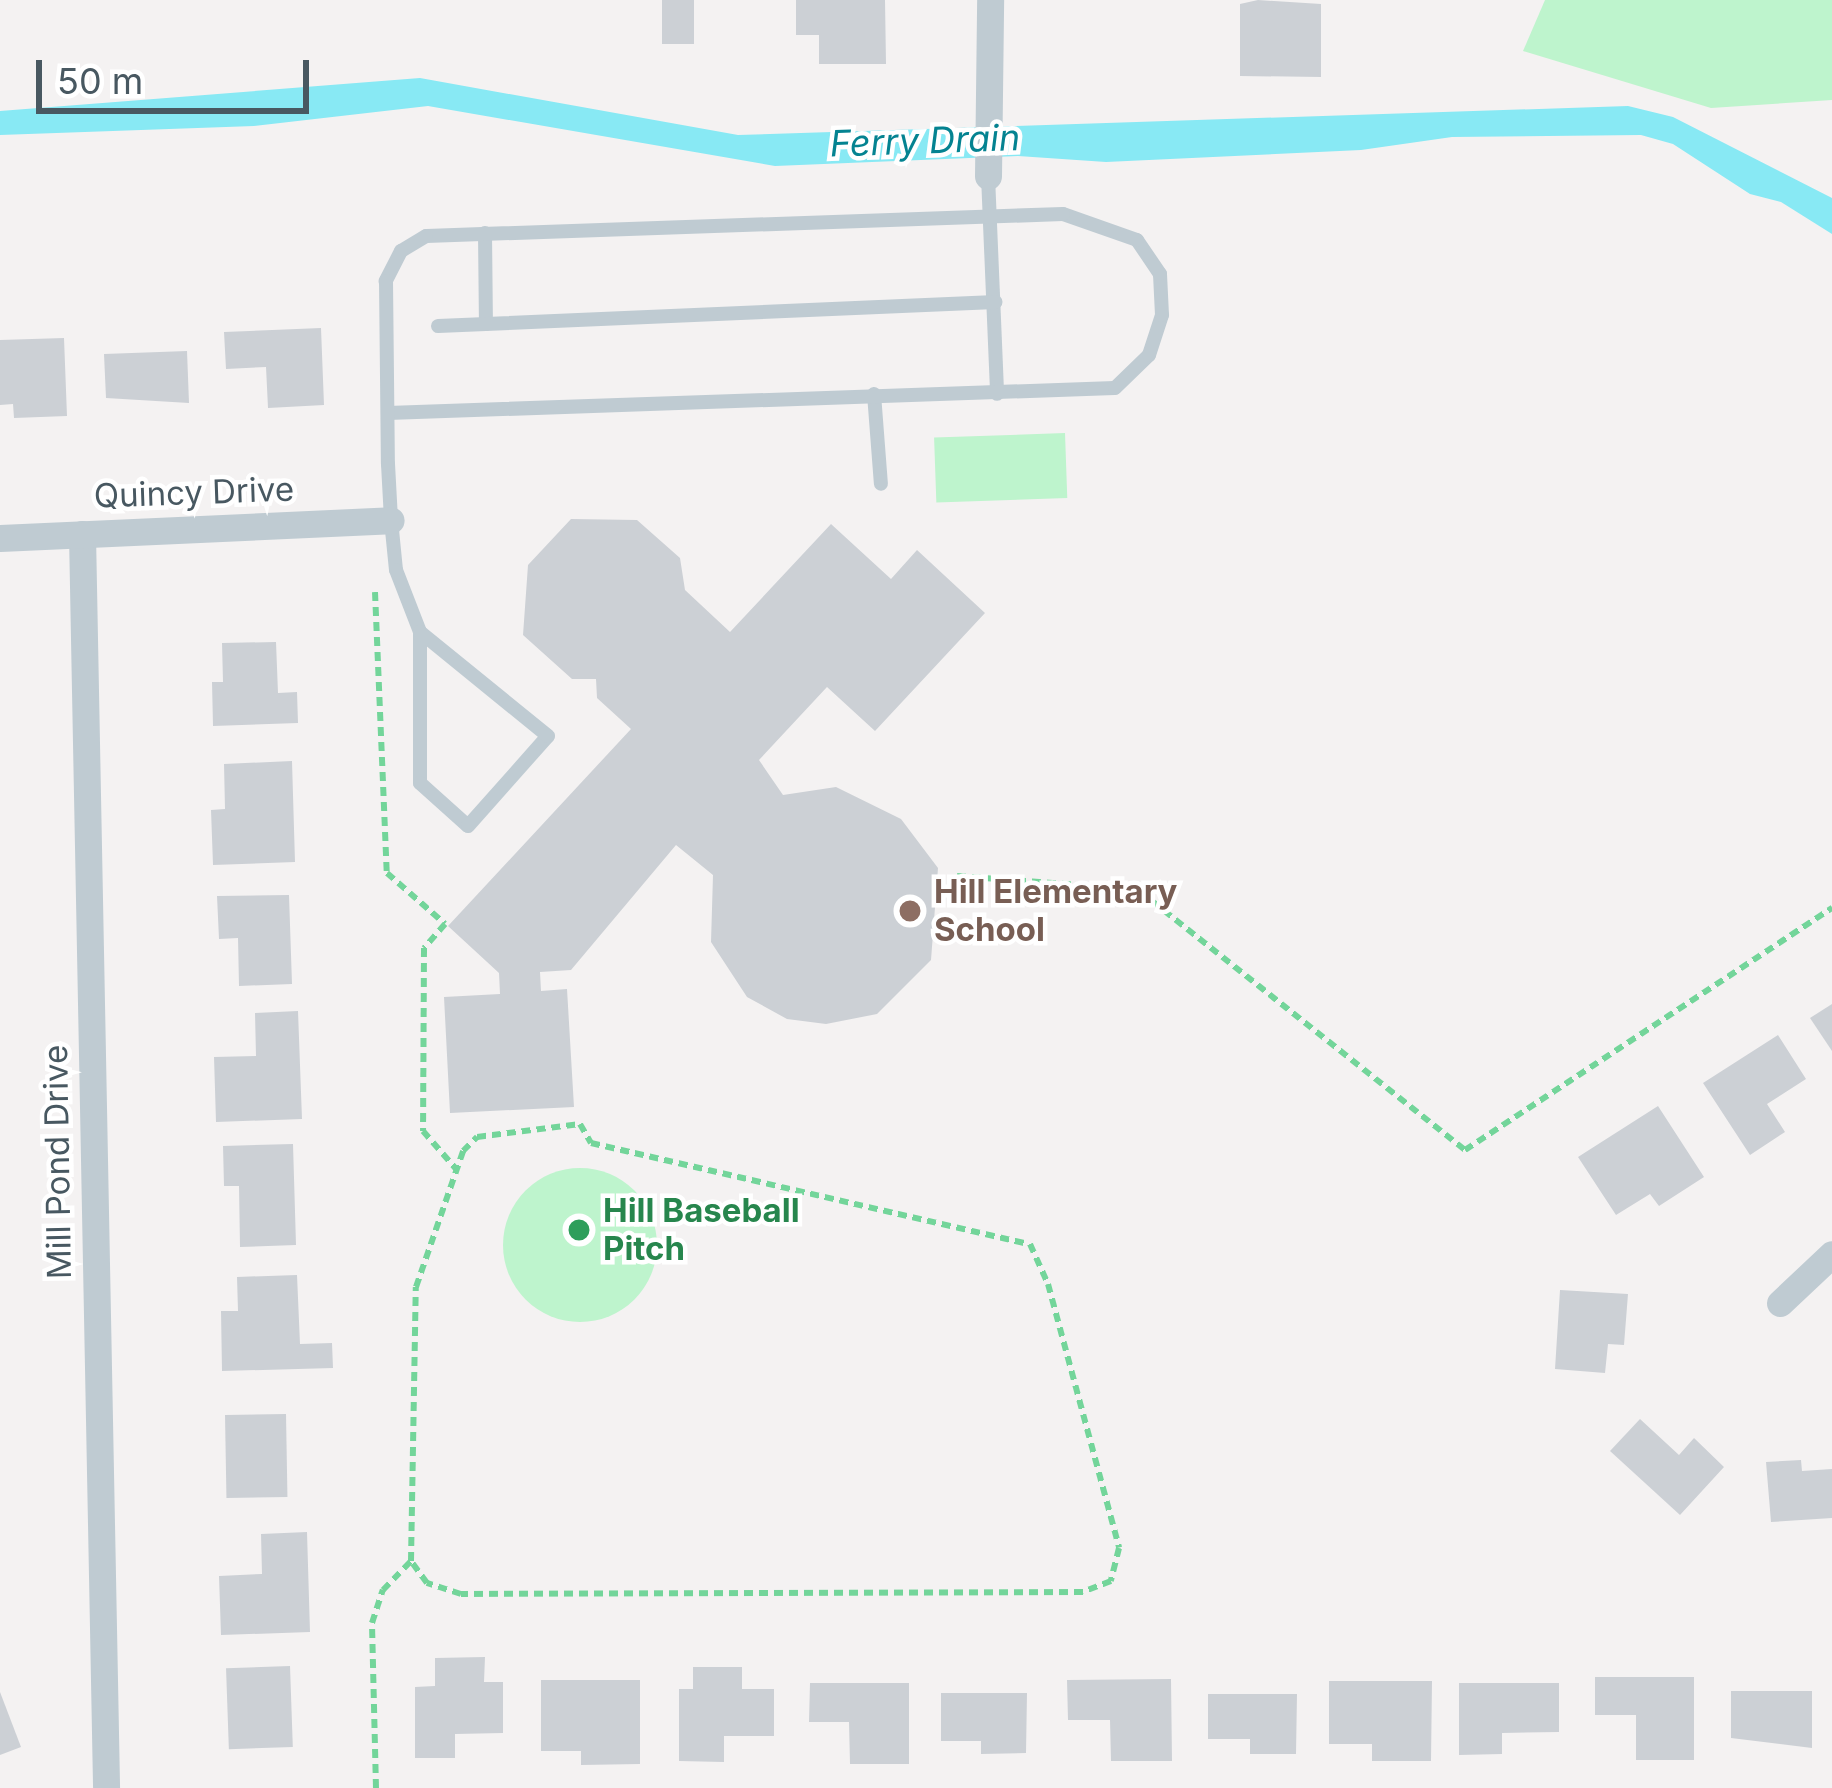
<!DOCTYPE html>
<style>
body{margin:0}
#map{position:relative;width:1832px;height:1788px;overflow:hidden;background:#f4f2f2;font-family:Inter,sans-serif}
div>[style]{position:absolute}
.green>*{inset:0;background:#bef4cd;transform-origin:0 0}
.round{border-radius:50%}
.water>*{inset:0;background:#88e9f4}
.building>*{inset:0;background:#ccd0d5;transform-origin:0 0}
.path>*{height:6px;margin-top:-3px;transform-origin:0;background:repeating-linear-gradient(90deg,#73d59a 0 9px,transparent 0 15px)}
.lane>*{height:14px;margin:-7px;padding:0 7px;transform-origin:7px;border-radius:7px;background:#bfcbd2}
.street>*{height:27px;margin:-13.5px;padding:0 13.5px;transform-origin:13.5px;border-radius:13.5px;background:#bfcbd2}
.dots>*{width:33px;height:33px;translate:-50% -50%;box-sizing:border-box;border:6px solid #fff;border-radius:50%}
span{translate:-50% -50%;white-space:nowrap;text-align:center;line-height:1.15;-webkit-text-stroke:9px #fff;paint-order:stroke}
.street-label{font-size:33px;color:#485861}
.education-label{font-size:33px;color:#785e54;font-weight:700}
.left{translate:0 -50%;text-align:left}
.leisure-label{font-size:33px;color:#27864d;font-weight:700}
.water-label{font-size:36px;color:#048391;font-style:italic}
.scale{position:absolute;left:36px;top:60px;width:273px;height:54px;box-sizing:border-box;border:6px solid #485861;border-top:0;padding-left:15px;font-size:36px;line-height:42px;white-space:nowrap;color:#485861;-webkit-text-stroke:9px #fff;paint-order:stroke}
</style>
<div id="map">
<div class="green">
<i style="clip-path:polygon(1545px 0,1832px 0,1832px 100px,1711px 108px,1523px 51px)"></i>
<i style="left:1065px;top:433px;width:65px;height:131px;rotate:88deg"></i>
<i class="round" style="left:503px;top:1168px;width:154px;height:154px"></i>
</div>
<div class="water">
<i style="clip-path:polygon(420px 78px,738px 135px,1628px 106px,1673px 117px,1832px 198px,1832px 234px,1781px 202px,1750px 194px,1673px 144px,1641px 135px,1452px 137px,1361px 150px,1106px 162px,1018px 156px,775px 166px,428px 106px,254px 126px,0 135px,0 111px)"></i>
</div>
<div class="building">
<i style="left:662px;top:0;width:32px;height:44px"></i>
<i style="clip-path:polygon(796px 0,885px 0,886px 64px,819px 64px,819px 35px,796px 35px)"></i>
<i style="clip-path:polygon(1258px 0,1321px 4px,1321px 77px,1240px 76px,1240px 4px)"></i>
<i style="clip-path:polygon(321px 328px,324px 405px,268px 408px,266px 367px,226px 369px,224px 332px)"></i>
<i style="clip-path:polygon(64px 338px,67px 416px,14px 418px,13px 404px,0 405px,0 340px)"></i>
<i style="clip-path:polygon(187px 351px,189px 403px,106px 398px,104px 354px)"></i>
<i style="clip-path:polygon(571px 519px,637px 520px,680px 558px,685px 590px,730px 632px,831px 524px,891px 579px,917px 550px,985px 613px,875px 731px,827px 687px,759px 760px,783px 795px,836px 787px,901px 819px,938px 868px,931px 960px,877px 1014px,826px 1024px,787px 1019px,747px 997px,711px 942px,713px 875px,676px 845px,571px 970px,540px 972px,541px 991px,567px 989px,574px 1107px,450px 1113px,444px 997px,500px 994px,499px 973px,448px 926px,631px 729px,597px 698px,596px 679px,572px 679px,523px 635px,528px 565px)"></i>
<i style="clip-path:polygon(276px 642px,278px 693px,297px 692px,298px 723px,213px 726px,212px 682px,223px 682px,222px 643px)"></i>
<i style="clip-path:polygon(292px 761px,295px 862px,213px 865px,211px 810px,225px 809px,224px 764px)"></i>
<i style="clip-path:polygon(289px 895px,292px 984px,239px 986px,238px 938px,219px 939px,217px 896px)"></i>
<i style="clip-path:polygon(1832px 1004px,1832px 1051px,1810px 1018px)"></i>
<i style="clip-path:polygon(298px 1011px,302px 1119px,216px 1122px,214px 1057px,256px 1056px,255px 1013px)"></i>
<i style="clip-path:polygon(1778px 1035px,1806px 1079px,1767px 1104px,1785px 1132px,1750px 1155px,1703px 1083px)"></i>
<i style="clip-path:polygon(1658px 1106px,1704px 1177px,1659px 1206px,1650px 1194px,1616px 1215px,1578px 1157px)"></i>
<i style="clip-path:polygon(293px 1144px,296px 1245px,240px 1247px,239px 1186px,224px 1186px,223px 1146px)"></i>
<i style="clip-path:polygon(297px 1275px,300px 1344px,332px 1343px,333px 1368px,222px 1371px,221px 1311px,238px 1311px,237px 1277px)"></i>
<i style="clip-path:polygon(1560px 1290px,1628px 1294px,1624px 1345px,1608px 1344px,1605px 1373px,1555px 1369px)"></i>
<i style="left:286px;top:1414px;width:83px;height:61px;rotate:89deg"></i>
<i style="clip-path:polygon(1640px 1419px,1679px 1455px,1694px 1438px,1724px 1467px,1680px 1515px,1610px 1451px)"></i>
<i style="clip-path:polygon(1801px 1460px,1802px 1471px,1832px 1469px,1832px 1518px,1771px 1522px,1766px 1462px)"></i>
<i style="clip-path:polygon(307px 1532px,310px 1632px,221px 1635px,219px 1576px,262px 1574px,261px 1534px)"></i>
<i style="clip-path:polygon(485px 1657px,484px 1682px,503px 1682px,503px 1733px,455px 1734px,455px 1758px,415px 1758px,415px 1687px,435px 1686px,435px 1658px)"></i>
<i style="left:290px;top:1666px;width:81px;height:64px;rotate:88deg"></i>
<i style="clip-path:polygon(693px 1667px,742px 1667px,742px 1689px,774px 1689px,774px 1736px,724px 1736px,724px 1762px,679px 1761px,679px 1689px,693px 1689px)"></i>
<i style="clip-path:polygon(1595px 1677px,1694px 1677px,1694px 1760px,1636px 1760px,1636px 1715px,1595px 1715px)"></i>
<i style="clip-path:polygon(1171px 1679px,1172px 1761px,1111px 1761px,1110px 1720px,1068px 1720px,1067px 1680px)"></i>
<i style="clip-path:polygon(541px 1680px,640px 1680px,640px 1764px,581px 1765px,581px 1751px,541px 1751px)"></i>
<i style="clip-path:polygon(1329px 1681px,1432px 1681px,1431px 1761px,1372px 1761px,1372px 1744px,1329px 1744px)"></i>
<i style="clip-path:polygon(810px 1683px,909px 1683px,909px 1764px,850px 1764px,849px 1722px,809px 1722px)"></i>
<i style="clip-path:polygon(1459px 1683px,1559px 1683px,1559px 1732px,1502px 1733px,1502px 1754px,1459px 1755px)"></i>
<i style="clip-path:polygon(1731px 1691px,1812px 1691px,1812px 1748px,1731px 1738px)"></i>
<i style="clip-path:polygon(0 1692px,21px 1747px,0 1755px)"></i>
<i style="clip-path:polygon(941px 1693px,1027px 1693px,1026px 1753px,981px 1754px,981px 1741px,941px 1741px)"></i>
<i style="clip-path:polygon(1208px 1694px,1297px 1694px,1296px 1754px,1250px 1754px,1250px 1739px,1208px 1739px)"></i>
</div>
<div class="path">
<i style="left:375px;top:592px;width:281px;rotate:87.6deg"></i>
<i style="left:387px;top:873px;width:77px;rotate:41.3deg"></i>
<i style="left:445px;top:924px;width:32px;rotate:131deg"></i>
<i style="left:424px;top:948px;width:183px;rotate:90.3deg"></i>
<i style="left:423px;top:1131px;width:52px;rotate:48.9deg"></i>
<i style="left:957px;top:876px;width:163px;rotate:4.2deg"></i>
<i style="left:1120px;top:888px;width:35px;rotate:22deg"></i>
<i style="left:1152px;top:901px;width:400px;rotate:38.5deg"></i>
<i style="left:1465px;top:1150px;width:440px;rotate:-33.4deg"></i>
<i style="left:580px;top:1124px;width:22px;rotate:60deg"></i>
<i style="left:591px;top:1143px;width:450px;rotate:13deg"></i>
<i style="left:1030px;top:1244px;width:44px;rotate:65.8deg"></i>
<i style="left:1048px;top:1284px;width:273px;rotate:74.9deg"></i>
<i style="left:1119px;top:1548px;width:34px;rotate:104deg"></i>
<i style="left:1111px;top:1581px;width:30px;rotate:159deg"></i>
<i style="left:1083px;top:1592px;width:622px;rotate:179.82deg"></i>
<i style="left:461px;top:1594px;width:36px;rotate:-162deg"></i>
<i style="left:427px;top:1583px;width:27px;rotate:-126deg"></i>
<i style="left:411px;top:1561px;width:274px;rotate:-89deg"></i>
<i style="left:416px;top:1287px;width:144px;rotate:-70.9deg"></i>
<i style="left:463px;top:1151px;width:20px;rotate:-45deg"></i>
<i style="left:477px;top:1137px;width:104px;rotate:-7.2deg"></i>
<i style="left:376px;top:1788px;width:165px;rotate:-91.4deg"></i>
<i style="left:372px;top:1623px;width:35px;rotate:-72deg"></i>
<i style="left:383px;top:1590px;width:40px;rotate:-46deg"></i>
</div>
<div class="lane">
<i style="left:988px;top:176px;width:218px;rotate:87.6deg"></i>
<i style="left:485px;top:233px;width:91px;rotate:89.4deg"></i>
<i style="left:438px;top:326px;width:558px;rotate:-2.47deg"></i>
<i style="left:874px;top:394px;width:90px;rotate:85.6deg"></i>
<i style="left:388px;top:413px;width:727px;rotate:-1.97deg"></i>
<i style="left:1115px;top:388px;width:47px;rotate:-44.1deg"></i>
<i style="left:1149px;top:355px;width:42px;rotate:-72deg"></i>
<i style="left:1162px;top:315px;width:41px;rotate:-92.8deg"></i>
<i style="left:1160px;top:274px;width:41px;rotate:-124.1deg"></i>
<i style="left:1137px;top:240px;width:78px;rotate:-160.6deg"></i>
<i style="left:1063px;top:214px;width:637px;rotate:178.02deg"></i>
<i style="left:426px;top:236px;width:29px;rotate:149deg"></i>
<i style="left:401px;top:251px;width:34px;rotate:117deg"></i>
<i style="left:386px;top:281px;width:183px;rotate:89.4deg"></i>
<i style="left:388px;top:464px;width:56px;rotate:86.9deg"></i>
<i style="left:391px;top:520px;width:50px;rotate:84.3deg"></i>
<i style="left:396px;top:570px;width:66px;rotate:68.8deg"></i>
<i style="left:420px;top:632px;width:151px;rotate:90deg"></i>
<i style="left:420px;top:783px;width:64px;rotate:41.9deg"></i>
<i style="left:468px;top:826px;width:120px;rotate:-48.4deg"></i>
<i style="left:548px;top:736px;width:165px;rotate:-140.9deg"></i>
</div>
<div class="street">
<i style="left:988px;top:176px;width:176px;rotate:-89.3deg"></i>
<i style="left:82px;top:534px;width:1254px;rotate:88.9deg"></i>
<i style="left:0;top:538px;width:391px;rotate:-2.6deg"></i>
<i style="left:1780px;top:1303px;width:71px;rotate:-43.3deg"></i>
</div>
<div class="dots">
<i style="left:910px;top:911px;background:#8d6e63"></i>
<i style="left:579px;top:1230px;background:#2e9e5b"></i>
</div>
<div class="street-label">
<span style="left:194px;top:493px;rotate:-2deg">Quincy Drive</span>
<span style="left:58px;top:1162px;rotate:-91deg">Mill Pond Drive</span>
</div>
<div class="education-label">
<span class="left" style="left:934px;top:911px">Hill Elementary<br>School</span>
</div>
<div class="leisure-label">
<span class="left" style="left:603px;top:1230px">Hill Baseball<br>Pitch</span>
</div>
<div class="water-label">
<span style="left:925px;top:141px;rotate:-2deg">Ferry Drain</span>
</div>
<div class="scale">50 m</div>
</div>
